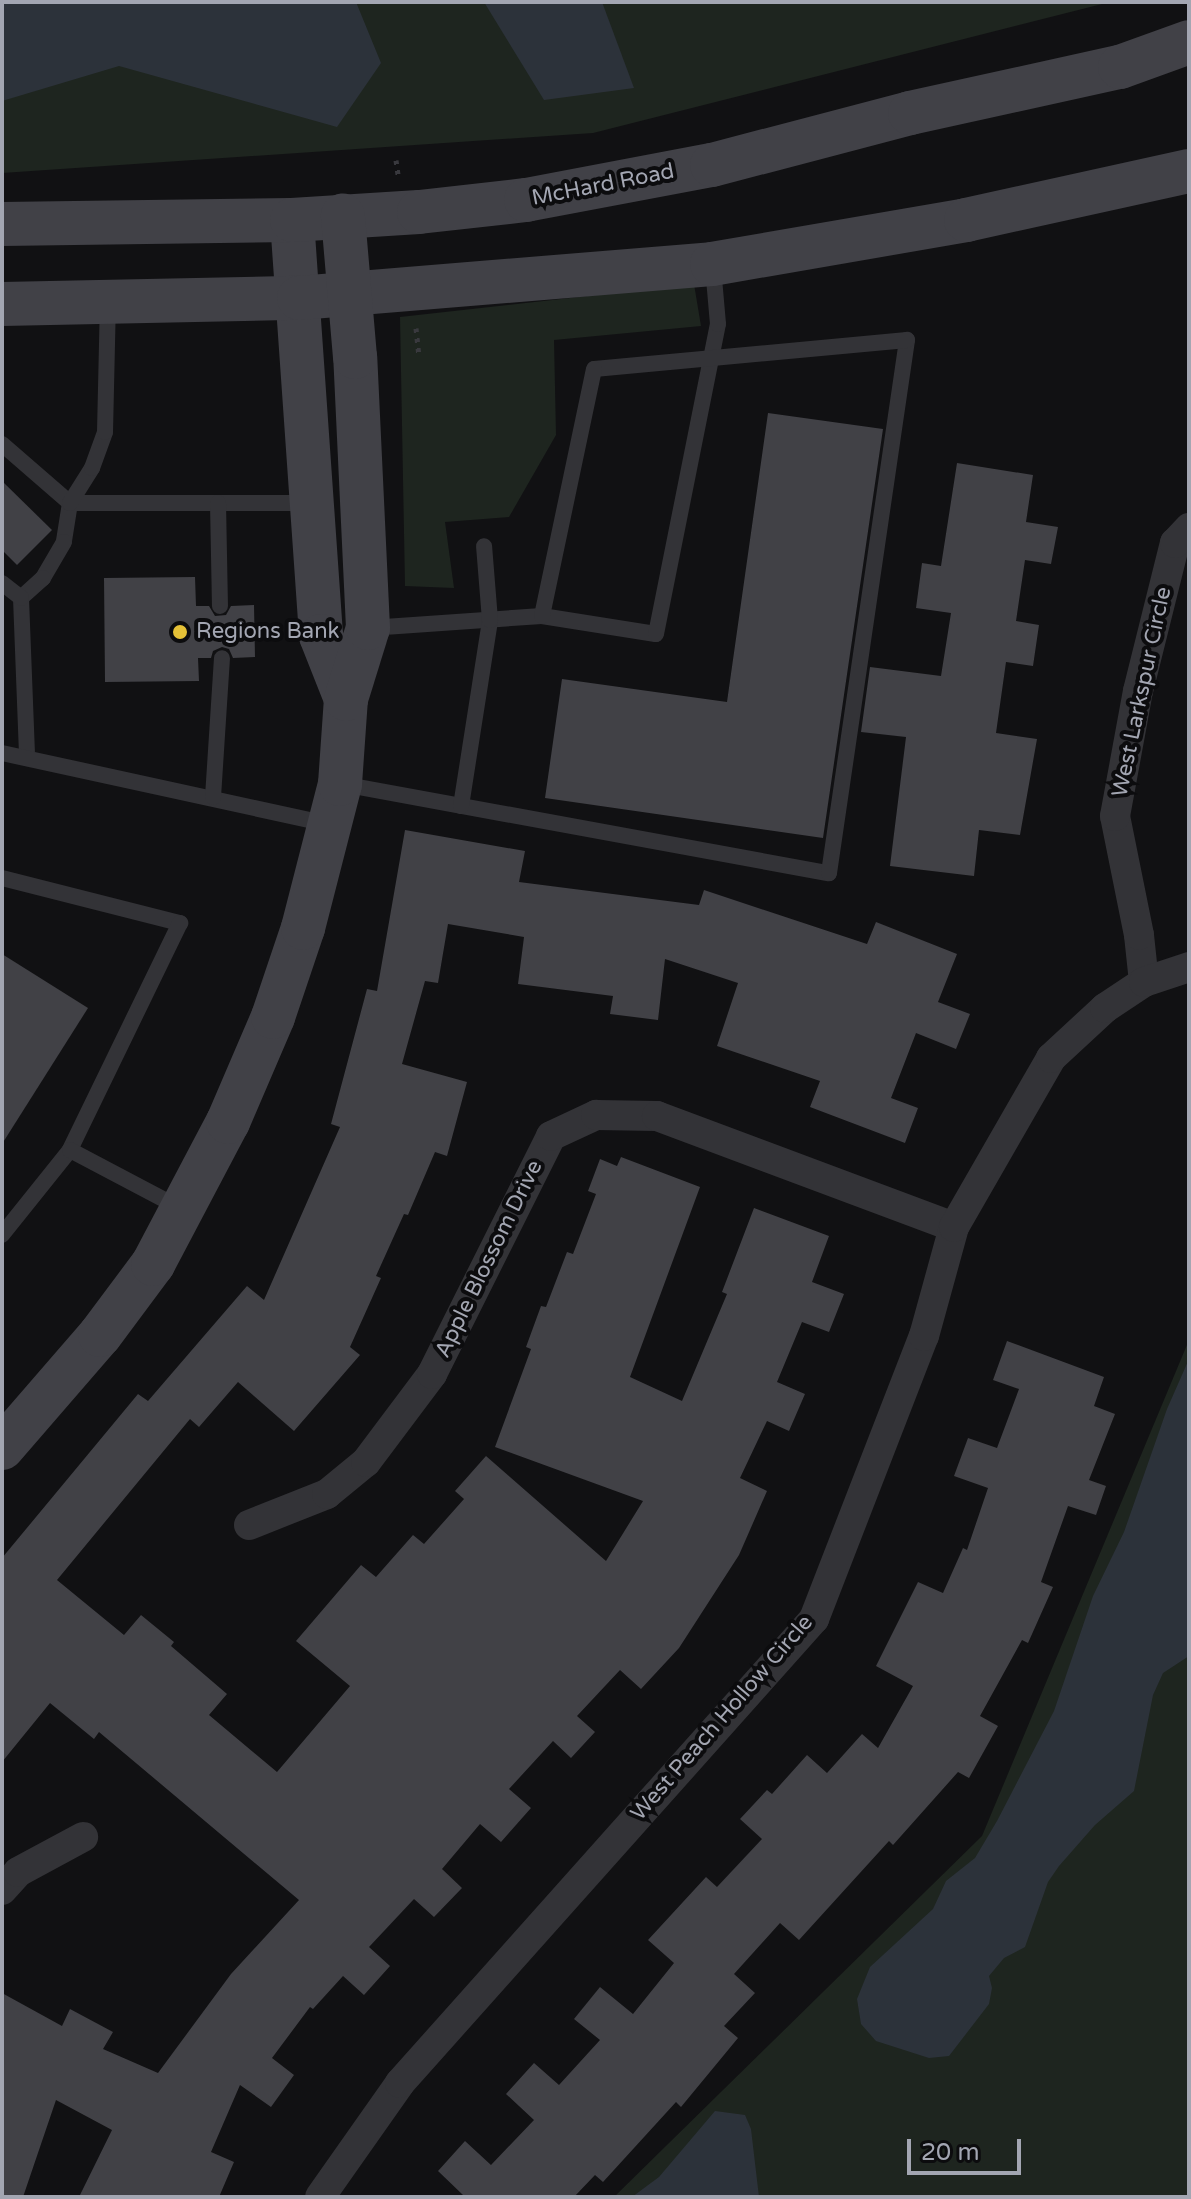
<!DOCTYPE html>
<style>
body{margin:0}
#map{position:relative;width:1191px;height:2199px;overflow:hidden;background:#111113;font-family:"Varela Round",sans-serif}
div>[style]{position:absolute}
.green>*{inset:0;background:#1e251f}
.water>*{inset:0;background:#2c323a}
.building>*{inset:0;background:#414146}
.path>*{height:5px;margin-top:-2.5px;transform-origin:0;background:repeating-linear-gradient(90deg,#39393e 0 4px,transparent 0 10px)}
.lane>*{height:16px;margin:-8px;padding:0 8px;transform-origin:8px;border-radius:8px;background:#333337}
.street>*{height:30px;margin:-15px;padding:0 15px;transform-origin:15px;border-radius:15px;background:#333337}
.secondary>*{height:44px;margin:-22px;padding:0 22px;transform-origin:22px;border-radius:22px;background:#414147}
.dots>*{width:22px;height:22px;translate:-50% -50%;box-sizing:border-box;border:4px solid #0c0c0e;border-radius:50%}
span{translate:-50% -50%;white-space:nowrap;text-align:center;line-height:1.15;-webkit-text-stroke:8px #0c0c0e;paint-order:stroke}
.street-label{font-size:22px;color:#a3a6b2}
.poi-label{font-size:22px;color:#a3a6b2}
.left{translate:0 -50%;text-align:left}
.frame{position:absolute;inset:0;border:4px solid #a3a6b2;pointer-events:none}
.scale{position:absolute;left:907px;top:2139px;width:114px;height:36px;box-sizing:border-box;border:4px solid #a3a6b2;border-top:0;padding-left:10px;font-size:24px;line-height:28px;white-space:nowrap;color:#a3a6b2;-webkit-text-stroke:6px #0c0c0e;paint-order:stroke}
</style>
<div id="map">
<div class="green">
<i style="clip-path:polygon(2px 2px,1110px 2px,593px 133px,2px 173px)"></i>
<i style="clip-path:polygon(694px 284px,701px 326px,554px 340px,556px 435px,509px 517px,445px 522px,454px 588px,405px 586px,400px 317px)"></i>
<i style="clip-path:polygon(1189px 1340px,1189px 2197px,614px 2197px,982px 1836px)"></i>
</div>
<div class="water">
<i style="clip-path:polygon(2px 2px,356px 2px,381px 63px,337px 127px,119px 66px,2px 101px)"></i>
<i style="clip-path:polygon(484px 2px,602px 2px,634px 88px,544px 100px)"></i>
<i style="clip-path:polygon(1189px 1359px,1189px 1656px,1163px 1673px,1153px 1695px,1134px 1791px,1095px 1825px,1059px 1866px,1048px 1882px,1025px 1947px,1004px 1958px,989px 1976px,992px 1988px,989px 2004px,949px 2056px,929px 2058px,876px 2041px,861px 2024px,857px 1999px,870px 1967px,933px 1909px,946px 1881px,975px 1858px,997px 1821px,1054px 1711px,1093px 1596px,1124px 1532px,1167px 1409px)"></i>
<i style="clip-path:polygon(715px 2111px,745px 2115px,751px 2129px,759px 2197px,632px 2197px,659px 2177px)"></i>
</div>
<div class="building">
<i style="clip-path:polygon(768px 413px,883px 429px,823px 838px,545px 798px,562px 679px,727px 702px)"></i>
<i style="clip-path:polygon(957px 463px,1033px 475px,1026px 522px,1058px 527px,1051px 564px,1025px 560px,1016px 621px,1039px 625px,1033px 666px,1006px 662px,996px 733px,1037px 739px,1020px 835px,979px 830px,974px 876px,890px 866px,906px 737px,861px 732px,870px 667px,941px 676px,951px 613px,916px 608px,922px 563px,941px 566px)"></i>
<i style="clip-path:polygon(2px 481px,52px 530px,17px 565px,2px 550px)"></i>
<i style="clip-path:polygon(195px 577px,196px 606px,209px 606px,215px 616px,226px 615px,231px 606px,254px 605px,255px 657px,233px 658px,229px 649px,222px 647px,213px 651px,211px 658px,198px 658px,199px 681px,105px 682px,104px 578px)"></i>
<i style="clip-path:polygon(405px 830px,525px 851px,519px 882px,699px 905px,704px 890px,867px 944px,876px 922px,957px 954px,938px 1002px,970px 1014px,956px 1049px,916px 1033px,891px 1098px,918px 1108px,905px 1143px,810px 1107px,820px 1081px,717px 1046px,738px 983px,665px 959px,658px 1020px,610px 1014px,613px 996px,518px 984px,524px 937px,448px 924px,438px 983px,425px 981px,402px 1064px,467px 1082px,447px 1156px,435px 1152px,408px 1215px,404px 1214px,376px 1276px,381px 1278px,350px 1347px,360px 1355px,294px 1431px,238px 1382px,199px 1427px,190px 1419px,57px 1580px,124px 1635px,141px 1615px,174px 1642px,171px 1646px,227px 1694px,209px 1715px,277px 1772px,350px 1686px,296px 1641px,361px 1565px,376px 1577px,413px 1535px,424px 1544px,464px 1499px,455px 1491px,486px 1456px,606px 1561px,643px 1501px,495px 1447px,531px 1349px,526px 1347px,541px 1306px,546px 1307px,567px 1252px,573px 1254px,596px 1194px,588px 1191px,600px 1159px,617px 1166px,621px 1157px,700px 1187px,630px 1377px,682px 1401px,727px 1294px,722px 1292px,754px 1208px,829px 1236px,812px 1282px,844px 1294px,829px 1332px,802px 1322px,777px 1382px,805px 1394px,789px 1431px,767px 1421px,740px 1478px,767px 1491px,739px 1555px,679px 1648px,641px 1689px,620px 1670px,577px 1716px,595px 1732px,571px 1758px,553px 1741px,509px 1789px,531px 1808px,501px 1842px,480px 1824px,442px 1869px,462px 1888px,434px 1917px,414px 1899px,369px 1947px,390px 1966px,364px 1995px,343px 1976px,313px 2009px,310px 2007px,272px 2058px,294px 2075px,271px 2107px,240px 2085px,211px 2152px,234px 2162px,219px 2197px,79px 2197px,112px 2130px,56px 2100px,23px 2197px,2px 2197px,2px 1993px,62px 2026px,70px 2009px,113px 2032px,103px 2049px,158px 2073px,231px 1974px,299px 1900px,99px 1732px,94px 1739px,50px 1703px,2px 1762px,2px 1558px,138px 1394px,148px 1401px,247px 1286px,264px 1300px,340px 1127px,331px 1124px,367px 989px,377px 991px)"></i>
<i style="clip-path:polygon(2px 954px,88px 1008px,2px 1144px)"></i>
<i style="clip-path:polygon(1007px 1341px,1104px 1377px,1094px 1406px,1115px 1414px,1089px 1480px,1106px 1486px,1096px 1515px,1068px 1506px,1041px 1582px,1053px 1587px,1028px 1643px,1022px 1640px,980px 1716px,998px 1726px,969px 1778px,958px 1772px,893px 1845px,889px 1841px,799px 1940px,780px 1923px,734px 1974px,755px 1993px,724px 2026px,738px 2038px,681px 2107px,676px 2102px,603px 2182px,595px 2175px,574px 2197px,461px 2197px,463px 2195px,438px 2171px,465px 2141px,491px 2165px,534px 2120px,506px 2094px,534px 2063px,559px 2085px,600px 2040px,574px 2019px,600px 1987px,633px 2014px,674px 1963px,648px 1940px,706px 1877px,717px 1887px,762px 1839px,740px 1819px,767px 1790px,772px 1794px,807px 1755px,827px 1773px,862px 1734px,878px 1748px,913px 1686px,876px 1666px,918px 1582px,943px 1593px,963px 1548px,967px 1550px,988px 1488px,954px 1476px,968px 1438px,997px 1448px,1019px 1389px,993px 1380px)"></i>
</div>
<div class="path">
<i style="left:396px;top:160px;width:15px;rotate:82deg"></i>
<i style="left:416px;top:328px;width:27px;rotate:84deg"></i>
</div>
<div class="lane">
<i style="left:2px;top:444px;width:90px;rotate:40.9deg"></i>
<i style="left:70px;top:503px;width:39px;rotate:99deg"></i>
<i style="left:64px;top:542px;width:42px;rotate:120.3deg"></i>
<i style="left:43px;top:578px;width:30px;rotate:138deg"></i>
<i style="left:21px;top:598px;width:158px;rotate:87.8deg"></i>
<i style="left:70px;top:503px;width:238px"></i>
<i style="left:70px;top:503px;width:41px;rotate:-57.8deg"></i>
<i style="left:92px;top:468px;width:38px;rotate:-70deg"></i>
<i style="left:105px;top:432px;width:130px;rotate:-88.7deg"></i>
<i style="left:218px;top:503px;width:103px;rotate:88.9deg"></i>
<i style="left:2px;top:583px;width:24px;rotate:38deg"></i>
<i style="left:370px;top:628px;width:172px;rotate:-4deg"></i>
<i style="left:542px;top:616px;width:115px;rotate:9deg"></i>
<i style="left:656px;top:634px;width:316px;rotate:-78.7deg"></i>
<i style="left:718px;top:324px;width:57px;rotate:-95deg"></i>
<i style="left:2px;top:753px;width:335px;rotate:12.3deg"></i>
<i style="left:342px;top:784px;width:495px;rotate:10.4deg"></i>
<i style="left:829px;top:873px;width:539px;rotate:-81.67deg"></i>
<i style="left:907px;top:340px;width:314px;rotate:174.7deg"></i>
<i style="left:594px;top:369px;width:252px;rotate:101.9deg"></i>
<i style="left:213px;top:797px;width:139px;rotate:-86.3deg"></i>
<i style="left:461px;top:806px;width:188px;rotate:-81.1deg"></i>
<i style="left:490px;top:620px;width:74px;rotate:-94.6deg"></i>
<i style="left:2px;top:878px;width:184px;rotate:14.2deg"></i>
<i style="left:180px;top:923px;width:252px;rotate:115.9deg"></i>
<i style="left:70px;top:1150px;width:109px;rotate:128.7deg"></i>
<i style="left:70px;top:1150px;width:127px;rotate:27.8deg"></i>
</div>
<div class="street">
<i style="left:1144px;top:982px;width:47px;rotate:-96.1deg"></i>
<i style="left:1139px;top:935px;width:121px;rotate:-101.4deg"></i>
<i style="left:1115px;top:816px;width:127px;rotate:-79.6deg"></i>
<i style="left:1138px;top:691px;width:153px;rotate:-76deg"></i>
<i style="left:1175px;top:543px;width:21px;rotate:-47deg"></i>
<i style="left:249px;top:1525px;width:84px;rotate:-21.7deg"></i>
<i style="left:327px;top:1494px;width:50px;rotate:-39.4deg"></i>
<i style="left:366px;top:1462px;width:110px;rotate:-53.1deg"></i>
<i style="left:432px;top:1374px;width:266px;rotate:-63.4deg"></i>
<i style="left:551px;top:1136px;width:50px;rotate:-25deg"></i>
<i style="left:596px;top:1115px;width:61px;rotate:0.9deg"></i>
<i style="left:657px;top:1116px;width:317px;rotate:20.5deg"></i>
<i style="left:2px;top:1890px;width:24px;rotate:-48deg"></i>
<i style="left:18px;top:1872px;width:74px;rotate:-28.3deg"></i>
<i style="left:320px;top:2197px;width:139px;rotate:-54.9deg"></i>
<i style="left:400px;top:2083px;width:622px;rotate:-48.26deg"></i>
<i style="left:814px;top:1619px;width:304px;rotate:-68.8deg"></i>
<i style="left:924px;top:1336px;width:113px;rotate:-74.6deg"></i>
<i style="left:954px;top:1227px;width:195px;rotate:-60.1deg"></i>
<i style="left:1051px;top:1058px;width:74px;rotate:-42.8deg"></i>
<i style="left:1105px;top:1008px;width:47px;rotate:-33.7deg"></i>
<i style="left:1144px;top:982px;width:47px;rotate:-18.4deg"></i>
</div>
<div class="secondary">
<i style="left:292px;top:220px;width:417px;rotate:86deg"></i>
<i style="left:321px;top:636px;width:68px;rotate:68.4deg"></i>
<i style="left:2px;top:224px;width:290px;rotate:-0.8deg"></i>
<i style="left:292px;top:220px;width:127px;rotate:-3.6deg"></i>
<i style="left:419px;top:212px;width:108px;rotate:-6.4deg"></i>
<i style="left:526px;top:200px;width:189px;rotate:-10.7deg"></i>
<i style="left:712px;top:165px;width:205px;rotate:-14.7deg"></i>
<i style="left:910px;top:113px;width:215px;rotate:-12.4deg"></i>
<i style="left:1120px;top:67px;width:73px;rotate:-19.9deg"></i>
<i style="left:2px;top:304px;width:297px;rotate:-1.2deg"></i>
<i style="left:299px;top:298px;width:414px;rotate:-4.7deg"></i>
<i style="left:712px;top:264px;width:258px;rotate:-9.8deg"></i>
<i style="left:966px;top:220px;width:228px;rotate:-12.4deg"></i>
<i style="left:2px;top:1448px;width:150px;rotate:-49.1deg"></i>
<i style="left:100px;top:1335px;width:89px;rotate:-53.3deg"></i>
<i style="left:153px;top:1264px;width:161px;rotate:-62.2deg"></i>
<i style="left:228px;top:1122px;width:114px;rotate:-66.8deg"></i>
<i style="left:273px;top:1017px;width:94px;rotate:-71.4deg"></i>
<i style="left:303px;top:928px;width:149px;rotate:-75.6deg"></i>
<i style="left:340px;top:784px;width:85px;rotate:-86deg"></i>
<i style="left:346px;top:699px;width:74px;rotate:-72.8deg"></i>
<i style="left:368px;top:628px;width:271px;rotate:-92.7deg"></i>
<i style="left:355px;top:357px;width:142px;rotate:-94.9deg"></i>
</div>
<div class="dots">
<i style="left:180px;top:632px;background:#e5c137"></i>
</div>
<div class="street-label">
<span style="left:603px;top:185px;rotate:-11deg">McHard Road</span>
<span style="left:1142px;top:692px;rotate:-78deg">West Larkspur Circle</span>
<span style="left:489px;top:1259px;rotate:-64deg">Apple Blossom Drive</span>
<span style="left:722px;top:1718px;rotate:-49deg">West Peach Hollow Circle</span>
</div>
<div class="poi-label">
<span class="left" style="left:196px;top:632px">Regions Bank</span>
</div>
<div class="frame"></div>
<div class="scale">20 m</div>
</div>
